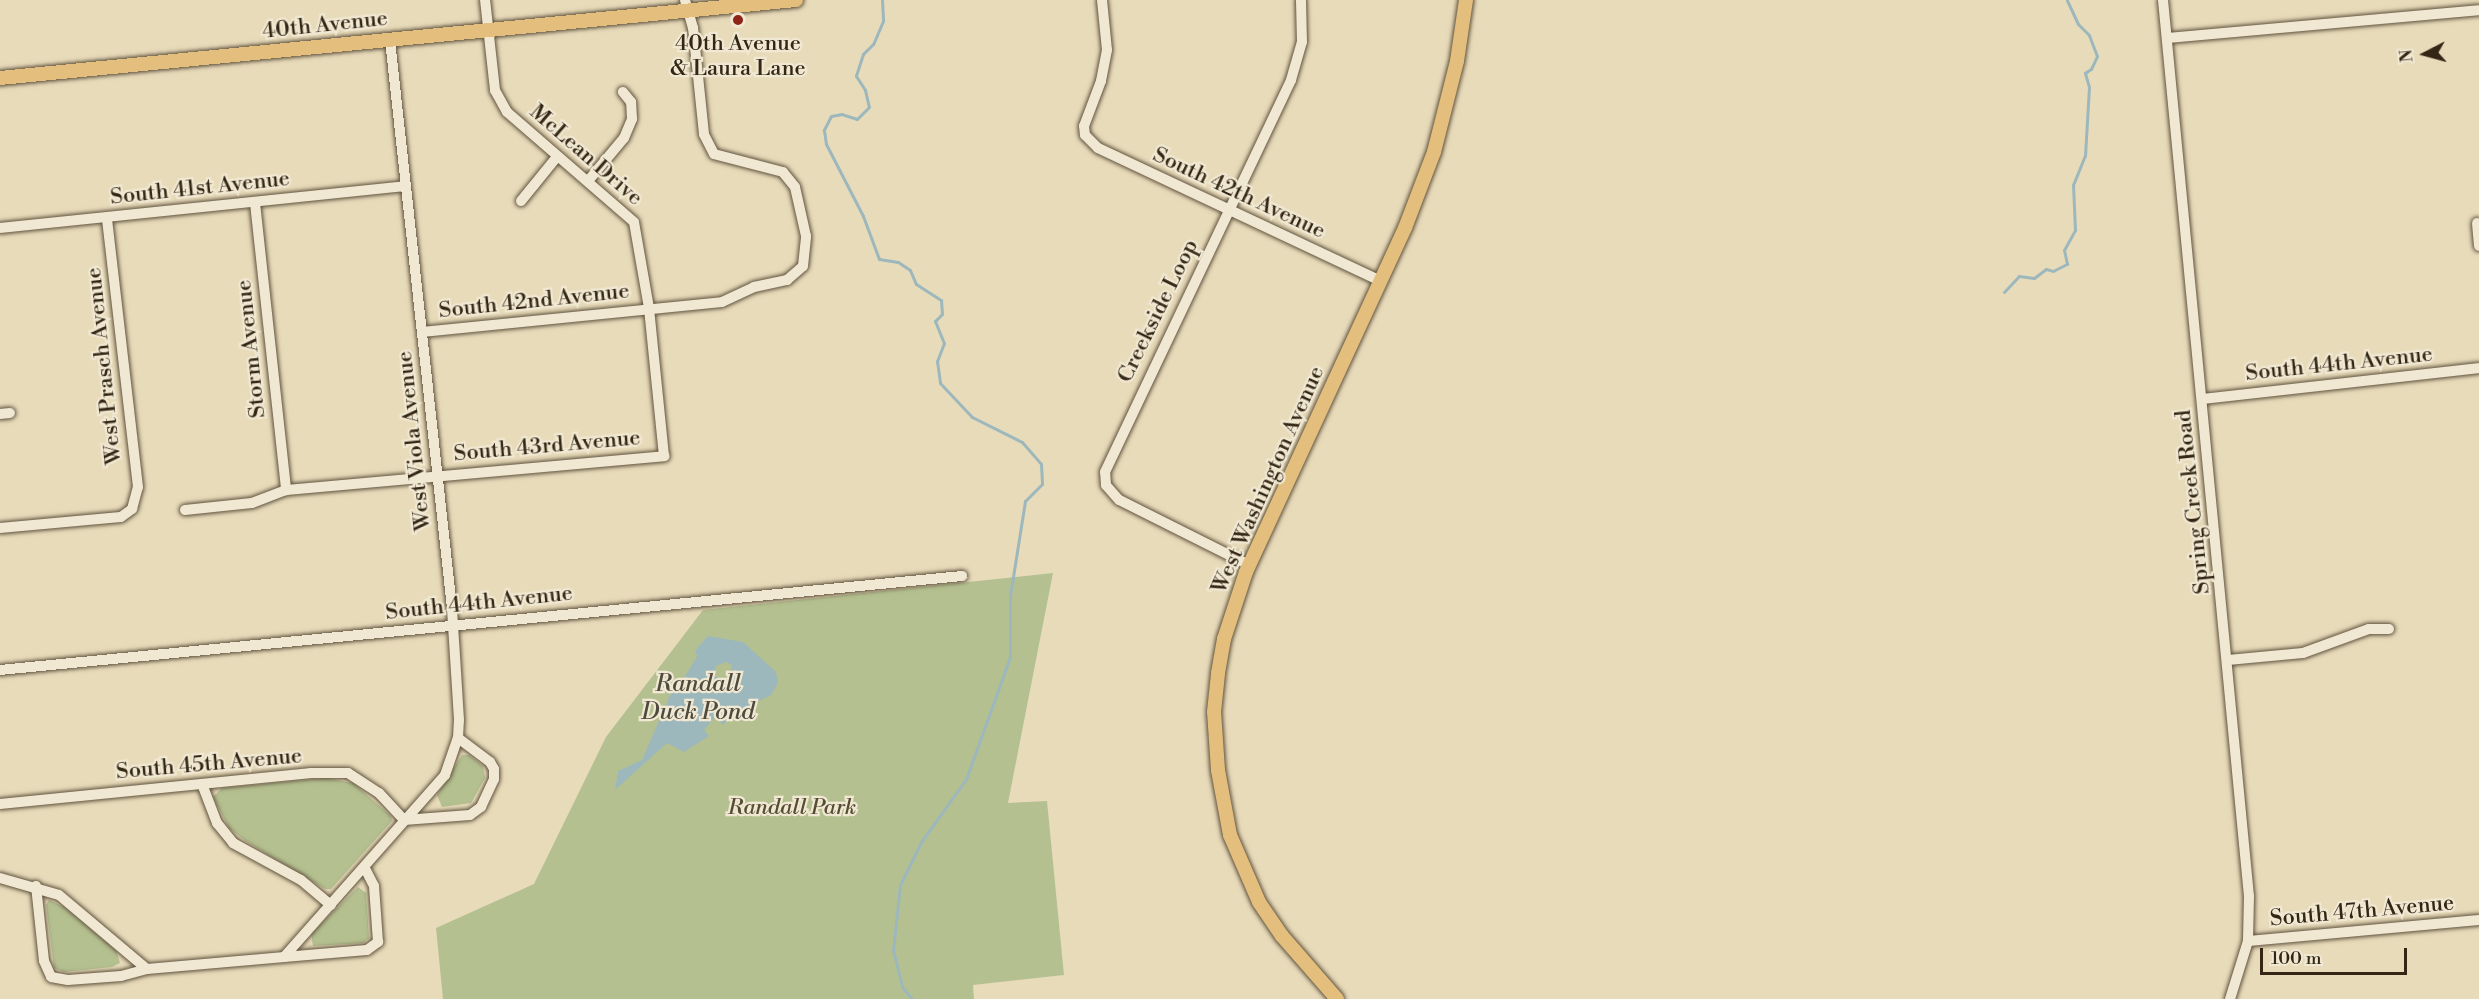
<!DOCTYPE html>
<style>
body{margin:0}
#map{position:relative;width:2479px;height:999px;overflow:hidden;background:#e8dbba;font-family:"Libre Bodoni",serif}
div>[style]{position:absolute}
.green>*{inset:0;background:#b5c090}
.water>*{inset:0;background:#9db8bc}
.stream>*{height:3px;margin:-1.5px;padding:0 1.5px;transform-origin:1.5px;border-radius:1.5px;background:#9db8bc}
.roads{filter:drop-shadow(0 0 2px #60533e) drop-shadow(0 0 2px #60533e)}
.minor>*{height:10px;margin:-5px;padding:0 5px;transform-origin:5px;border-radius:5px;background:#f0e8d2}
.major>*{height:14px;margin:-7px;padding:0 7px;transform-origin:7px;border-radius:7px;background:#e4be7d}
.dots>*{width:16px;height:16px;translate:-50% -50%;box-sizing:border-box;border:3px solid #f0e8d2;border-radius:50%}
span{translate:-50% -50%;white-space:nowrap;text-align:center;line-height:1.15;-webkit-text-stroke:4.5px #f0e8d2;paint-order:stroke}
.street-label{font-size:22px;color:#332614}
.poi-label{font-size:22px;color:#332614}
.park-label{font-size:22px;color:#544c33;font-style:italic}
.water-label{font-size:24px;color:#4e4a3e;font-style:italic}
.north{position:absolute;left:2395px;top:24px;width:60px;height:60px;-webkit-text-stroke:4px #f0e8d2;paint-order:stroke;rotate:264deg;font-size:16px;font-weight:700;line-height:24px;text-align:center;color:#332614}
.north::after{content:'';display:block;margin:auto;width:21px;height:27px;background:#332614;clip-path:polygon(50% 0,100% 100%,50% 72%,0 100%)}
.scale{position:absolute;left:2260px;top:948px;width:147px;height:27px;box-sizing:border-box;border:3px solid #332614;border-top:0;padding-left:8px;font-size:18px;line-height:21px;white-space:nowrap;color:#332614;-webkit-text-stroke:4px #f0e8d2;paint-order:stroke}
</style>
<div id="map">
<div class="green">
<i style="clip-path:polygon(1053px 573px,1008px 803px,1047px 801px,1064px 975px,973px 985px,974px 999px,443px 999px,436px 928px,534px 884px,606px 737px,703px 610px)"></i>
<i style="clip-path:polygon(462px 755px,469px 755px,483px 766px,485px 778px,471px 803px,442px 807px,437px 795px)"></i>
<i style="clip-path:polygon(325px 778px,353px 783px,391px 816px,392px 821px,331px 889px,325px 889px,244px 840px,229px 828px,213px 797px,222px 788px)"></i>
<i style="clip-path:polygon(358px 887px,366px 893px,369px 938px,363px 943px,313px 946px,311px 934px)"></i>
<i style="clip-path:polygon(49px 900px,64px 907px,116px 950px,120px 963px,112px 967px,64px 972px,54px 968px,46px 905px)"></i>
</div>
<div class="water">
<i style="clip-path:polygon(evenodd,708px 636px,743px 642px,776px 672px,778px 683px,771px 695px,734px 713px,723px 725px,715px 717px,704px 730px,709px 736px,684px 752px,667px 743px,615px 790px,618px 771px,642px 760px,674px 686px,685px 676px,698px 655px,695px 655px,697px 648px,708px 636px,726px 662px,732px 665px,730px 675px,725px 679px,715px 677px,716px 666px,726px 662px)"></i>
</div>
<div class="stream">
<i style="left:882px;top:0;width:21px;rotate:87deg"></i>
<i style="left:883px;top:21px;width:25px;rotate:113deg"></i>
<i style="left:873px;top:44px;width:14px;rotate:135deg"></i>
<i style="left:863px;top:54px;width:23px;rotate:108deg"></i>
<i style="left:856px;top:76px;width:17px;rotate:57deg"></i>
<i style="left:865px;top:90px;width:17px;rotate:77deg"></i>
<i style="left:869px;top:107px;width:17px;rotate:135deg"></i>
<i style="left:857px;top:119px;width:16px;rotate:-162deg"></i>
<i style="left:842px;top:114px;width:11px;rotate:170deg"></i>
<i style="left:831px;top:116px;width:16px;rotate:117deg"></i>
<i style="left:824px;top:130px;width:14px;rotate:82deg"></i>
<i style="left:826px;top:144px;width:81px;rotate:62.8deg"></i>
<i style="left:863px;top:216px;width:46px;rotate:69.6deg"></i>
<i style="left:879px;top:259px;width:19px;rotate:9deg"></i>
<i style="left:898px;top:262px;width:14px;rotate:34deg"></i>
<i style="left:910px;top:270px;width:15px;rotate:67deg"></i>
<i style="left:916px;top:284px;width:30px;rotate:33deg"></i>
<i style="left:941px;top:300px;width:14px;rotate:86deg"></i>
<i style="left:942px;top:314px;width:10px;rotate:135deg"></i>
<i style="left:935px;top:321px;width:24px;rotate:68deg"></i>
<i style="left:944px;top:343px;width:19px;rotate:111deg"></i>
<i style="left:937px;top:361px;width:22px;rotate:82deg"></i>
<i style="left:940px;top:383px;width:47px;rotate:46.7deg"></i>
<i style="left:972px;top:417px;width:56px;rotate:26.6deg"></i>
<i style="left:1022px;top:442px;width:29px;rotate:49deg"></i>
<i style="left:1041px;top:464px;width:20px;rotate:87deg"></i>
<i style="left:1042px;top:484px;width:24px;rotate:135deg"></i>
<i style="left:1025px;top:501px;width:96px;rotate:99deg"></i>
<i style="left:1010px;top:596px;width:61px;rotate:90deg"></i>
<i style="left:1010px;top:657px;width:130px;rotate:109.8deg"></i>
<i style="left:966px;top:779px;width:77px;rotate:125.5deg"></i>
<i style="left:921px;top:842px;width:48px;rotate:116deg"></i>
<i style="left:900px;top:885px;width:65px;rotate:96.1deg"></i>
<i style="left:893px;top:950px;width:38px;rotate:76deg"></i>
<i style="left:902px;top:987px;width:16px;rotate:50deg"></i>
<i style="left:2004px;top:292px;width:22px;rotate:-47deg"></i>
<i style="left:2019px;top:276px;width:15px;rotate:8deg"></i>
<i style="left:2034px;top:278px;width:15px;rotate:-37deg"></i>
<i style="left:2046px;top:269px;width:7px;rotate:16deg"></i>
<i style="left:2053px;top:271px;width:16px;rotate:-27deg"></i>
<i style="left:2067px;top:264px;width:14px;rotate:-102deg"></i>
<i style="left:2064px;top:250px;width:23px;rotate:-61deg"></i>
<i style="left:2075px;top:230px;width:45px;rotate:-92.5deg"></i>
<i style="left:2073px;top:185px;width:31px;rotate:-68deg"></i>
<i style="left:2085px;top:156px;width:69px;rotate:-86.7deg"></i>
<i style="left:2089px;top:87px;width:15px;rotate:-106deg"></i>
<i style="left:2085px;top:73px;width:7px;rotate:-34deg"></i>
<i style="left:2091px;top:69px;width:14px;rotate:-65deg"></i>
<i style="left:2097px;top:56px;width:22px;rotate:-111deg"></i>
<i style="left:2089px;top:35px;width:16px;rotate:-135deg"></i>
<i style="left:2078px;top:24px;width:26px;rotate:-115deg"></i>
</div>
<div class="roads">
<div class="minor">
<i style="left:1102px;top:0;width:50px;rotate:84.3deg"></i>
<i style="left:1107px;top:50px;width:32px;rotate:101deg"></i>
<i style="left:1101px;top:81px;width:48px;rotate:110.7deg"></i>
<i style="left:1084px;top:126px;width:9px;rotate:84deg"></i>
<i style="left:1085px;top:135px;width:18px;rotate:45deg"></i>
<i style="left:1098px;top:148px;width:313px;rotate:25.2deg"></i>
<i style="left:2163px;top:0;width:900px;rotate:84.52deg"></i>
<i style="left:2249px;top:896px;width:45px;rotate:91.3deg"></i>
<i style="left:2248px;top:941px;width:61px;rotate:107.2deg"></i>
<i style="left:2167px;top:38px;width:313px;rotate:-5.1deg"></i>
<i style="left:588px;top:181px;width:56px;rotate:-50.1deg"></i>
<i style="left:624px;top:138px;width:21px;rotate:-67deg"></i>
<i style="left:632px;top:119px;width:17px;rotate:-93deg"></i>
<i style="left:631px;top:102px;width:13px;rotate:-129deg"></i>
<i style="left:521px;top:201px;width:55px;rotate:-50.9deg"></i>
<i style="left:255px;top:203px;width:289px;rotate:83.8deg"></i>
<i style="left:2477px;top:223px;width:23px;rotate:85deg"></i>
<i style="left:0;top:228px;width:407px;rotate:-5.9deg"></i>
<i style="left:422px;top:332px;width:301px;rotate:-5.7deg"></i>
<i style="left:722px;top:302px;width:35px;rotate:-25deg"></i>
<i style="left:754px;top:287px;width:34px;rotate:-12deg"></i>
<i style="left:787px;top:280px;width:21px;rotate:-41deg"></i>
<i style="left:803px;top:266px;width:30px;rotate:-84deg"></i>
<i style="left:806px;top:236px;width:50px;rotate:-102.7deg"></i>
<i style="left:795px;top:187px;width:19px;rotate:-129deg"></i>
<i style="left:783px;top:172px;width:71px;rotate:-165.4deg"></i>
<i style="left:714px;top:154px;width:22px;rotate:-117deg"></i>
<i style="left:704px;top:134px;width:107px;rotate:-95.9deg"></i>
<i style="left:693px;top:28px;width:29px;rotate:-106deg"></i>
<i style="left:2203px;top:399px;width:278px;rotate:-6.4deg"></i>
<i style="left:0;top:414px;width:10px;rotate:-6deg"></i>
<i style="left:185px;top:510px;width:67px;rotate:-6deg"></i>
<i style="left:252px;top:503px;width:36px;rotate:-21deg"></i>
<i style="left:286px;top:490px;width:380px;rotate:-5.1deg"></i>
<i style="left:664px;top:456px;width:149px;rotate:-95.8deg"></i>
<i style="left:649px;top:308px;width:87px;rotate:-99.9deg"></i>
<i style="left:634px;top:222px;width:168px;rotate:-139.1deg"></i>
<i style="left:507px;top:112px;width:25px;rotate:-119deg"></i>
<i style="left:495px;top:90px;width:91px;rotate:-96.3deg"></i>
<i style="left:0;top:528px;width:121px;rotate:-5.2deg"></i>
<i style="left:121px;top:517px;width:14px;rotate:-36deg"></i>
<i style="left:132px;top:509px;width:23px;rotate:-75deg"></i>
<i style="left:138px;top:487px;width:271px;rotate:-96.6deg"></i>
<i style="left:1249px;top:565px;width:145px;rotate:-153.4deg"></i>
<i style="left:1119px;top:500px;width:20px;rotate:-131deg"></i>
<i style="left:1106px;top:485px;width:13px;rotate:-94deg"></i>
<i style="left:1105px;top:472px;width:434px;rotate:-64.6deg"></i>
<i style="left:1291px;top:80px;width:40px;rotate:-74deg"></i>
<i style="left:1302px;top:42px;width:42px;rotate:-91.4deg"></i>
<i style="left:2228px;top:660px;width:75px;rotate:-5.3deg"></i>
<i style="left:2303px;top:653px;width:70px;rotate:-20deg"></i>
<i style="left:2369px;top:629px;width:20px"></i>
<i style="left:0;top:670px;width:967px;rotate:-5.58deg"></i>
<i style="left:202px;top:784px;width:42px;rotate:69deg"></i>
<i style="left:217px;top:823px;width:26px;rotate:51deg"></i>
<i style="left:233px;top:843px;width:77px;rotate:28.6deg"></i>
<i style="left:301px;top:880px;width:39px;rotate:40deg"></i>
<i style="left:0;top:804px;width:313px;rotate:-5.7deg"></i>
<i style="left:311px;top:773px;width:37px"></i>
<i style="left:348px;top:773px;width:37px;rotate:33deg"></i>
<i style="left:379px;top:793px;width:37px;rotate:47deg"></i>
<i style="left:404px;top:820px;width:66px;rotate:-4.3deg"></i>
<i style="left:470px;top:815px;width:14px;rotate:-36deg"></i>
<i style="left:481px;top:807px;width:31px;rotate:-65deg"></i>
<i style="left:494px;top:779px;width:10px;rotate:-90deg"></i>
<i style="left:494px;top:769px;width:8px;rotate:-120deg"></i>
<i style="left:490px;top:762px;width:40px;rotate:-143deg"></i>
<i style="left:0;top:878px;width:61px;rotate:16.1deg"></i>
<i style="left:59px;top:895px;width:115px;rotate:40.1deg"></i>
<i style="left:147px;top:969px;width:138px;rotate:-5deg"></i>
<i style="left:284px;top:957px;width:243px;rotate:-48.5deg"></i>
<i style="left:445px;top:775px;width:39px;rotate:-71deg"></i>
<i style="left:458px;top:738px;width:18px;rotate:-87deg"></i>
<i style="left:459px;top:720px;width:112px;rotate:-93.6deg"></i>
<i style="left:452px;top:608px;width:571px;rotate:-96.23deg"></i>
<i style="left:36px;top:886px;width:75px;rotate:83.9deg"></i>
<i style="left:44px;top:961px;width:17px;rotate:66deg"></i>
<i style="left:51px;top:977px;width:17px;rotate:10deg"></i>
<i style="left:68px;top:980px;width:53px;rotate:-4.3deg"></i>
<i style="left:121px;top:976px;width:27px;rotate:-15deg"></i>
<i style="left:2248px;top:941px;width:232px;rotate:-5.2deg"></i>
<i style="left:284px;top:957px;width:83px;rotate:-4.8deg"></i>
<i style="left:367px;top:950px;width:14px;rotate:-36deg"></i>
<i style="left:378px;top:942px;width:56px;rotate:-94.1deg"></i>
<i style="left:374px;top:886px;width:20px;rotate:-117deg"></i>
</div>
<div class="major">
<i style="left:0;top:78px;width:800px;rotate:-5.6deg"></i>
<i style="left:1337px;top:999px;width:84px;rotate:-131.1deg"></i>
<i style="left:1282px;top:936px;width:41px;rotate:-124.1deg"></i>
<i style="left:1259px;top:902px;width:73px;rotate:-113.4deg"></i>
<i style="left:1230px;top:835px;width:66px;rotate:-100.5deg"></i>
<i style="left:1218px;top:770px;width:58px;rotate:-93.9deg"></i>
<i style="left:1214px;top:712px;width:39px;rotate:-84deg"></i>
<i style="left:1218px;top:673px;width:35px;rotate:-80deg"></i>
<i style="left:1224px;top:639px;width:71px;rotate:-71.8deg"></i>
<i style="left:1246px;top:572px;width:379px;rotate:-65.2deg"></i>
<i style="left:1405px;top:228px;width:81px;rotate:-69.1deg"></i>
<i style="left:1434px;top:152px;width:94px;rotate:-75.8deg"></i>
<i style="left:1457px;top:61px;width:62px;rotate:-81.6deg"></i>
</div>
</div>
<div class="dots">
<i style="left:738px;top:20px;background:#8f2418"></i>
</div>
<div class="street-label">
<span style="left:325px;top:25px;rotate:-6deg">40th Avenue</span>
<span style="left:586px;top:155px;rotate:41deg">McLean Drive</span>
<span style="left:200px;top:188px;rotate:-6deg">South 41st Avenue</span>
<span style="left:1239px;top:193px;rotate:25deg">South 42th Avenue</span>
<span style="left:534px;top:301px;rotate:-6deg">South 42nd Avenue</span>
<span style="left:1158px;top:311px;rotate:-64deg">Creekside Loop</span>
<span style="left:251px;top:349px;rotate:-96deg">Storm Avenue</span>
<span style="left:2339px;top:364px;rotate:-6deg">South 44th Avenue</span>
<span style="left:104px;top:366px;rotate:-96deg">West Prasch Avenue</span>
<span style="left:414px;top:441px;rotate:-96deg">West Viola Avenue</span>
<span style="left:547px;top:446px;rotate:-5deg">South 43rd Avenue</span>
<span style="left:1268px;top:480px;rotate:-66deg">West Washington Avenue</span>
<span style="left:2193px;top:502px;rotate:-96deg">Spring Creek Road</span>
<span style="left:479px;top:603px;rotate:-6deg">South 44th Avenue</span>
<span style="left:209px;top:764px;rotate:-5deg">South 45th Avenue</span>
<span style="left:2362px;top:911px;rotate:-5deg">South 47th Avenue</span>
</div>
<div class="poi-label">
<span style="left:738px;top:56px">40th Avenue<br>&amp; Laura Lane</span>
</div>
<div class="park-label">
<span style="left:792px;top:808px">Randall Park</span>
</div>
<div class="water-label">
<span style="left:698px;top:699px">Randall<br>Duck Pond</span>
</div>
<div class="north">N</div>
<div class="scale">100 m</div>
</div>
